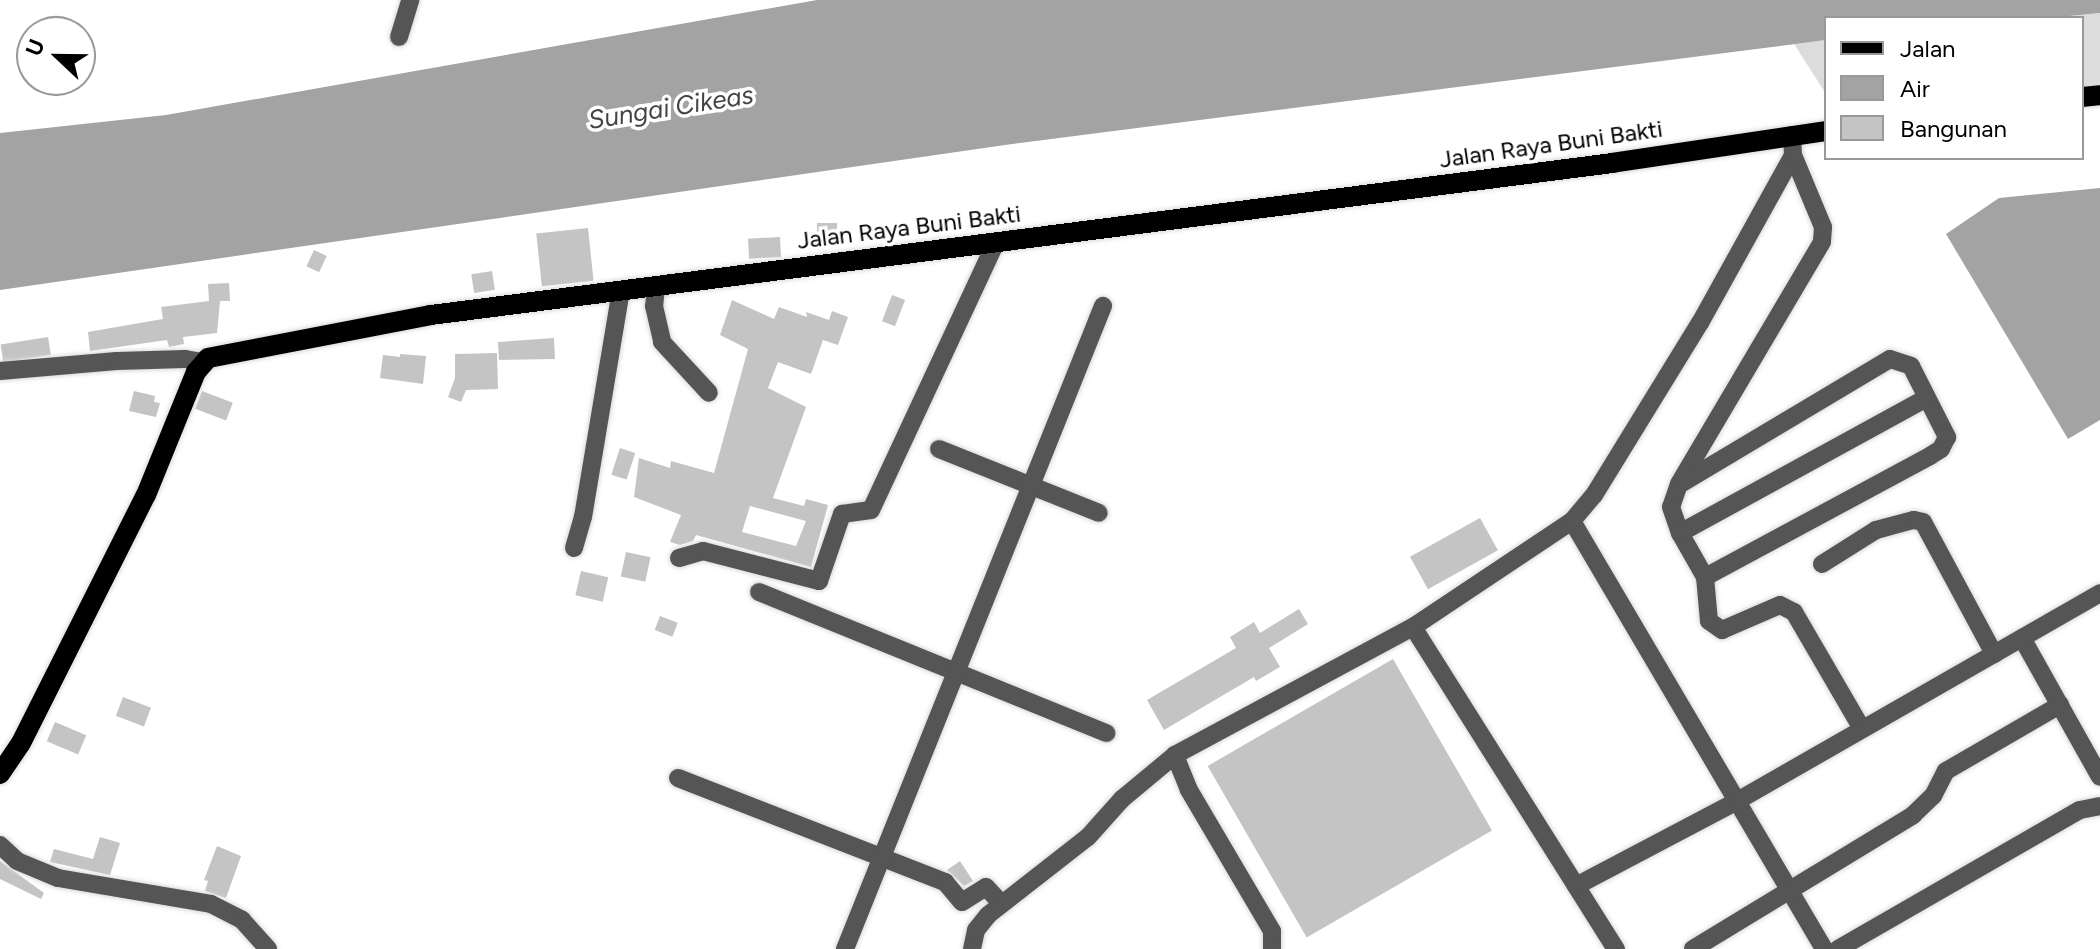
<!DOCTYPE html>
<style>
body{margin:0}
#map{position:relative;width:2100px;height:949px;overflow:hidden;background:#fff;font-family:Figtree,sans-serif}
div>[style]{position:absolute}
.green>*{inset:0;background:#dcdcdc}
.water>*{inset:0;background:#a3a3a3}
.building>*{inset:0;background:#c4c4c4;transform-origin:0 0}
.roads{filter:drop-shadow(0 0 2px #dbdbdb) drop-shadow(0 0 2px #dbdbdb)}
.minor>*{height:18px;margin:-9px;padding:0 9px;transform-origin:9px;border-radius:9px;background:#555}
.major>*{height:20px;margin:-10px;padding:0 10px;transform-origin:10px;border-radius:10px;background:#000}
span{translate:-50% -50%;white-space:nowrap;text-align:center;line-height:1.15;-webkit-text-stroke:7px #fff;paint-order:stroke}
.street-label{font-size:24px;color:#000}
.water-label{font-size:26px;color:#444;font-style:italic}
.legend{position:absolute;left:1824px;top:16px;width:260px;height:144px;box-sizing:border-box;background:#fff;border:2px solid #999;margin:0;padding:10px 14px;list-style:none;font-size:24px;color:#000}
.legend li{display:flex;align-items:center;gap:16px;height:40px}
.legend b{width:40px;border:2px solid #999}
.north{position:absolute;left:16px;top:16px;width:80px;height:80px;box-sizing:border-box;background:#fff;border:2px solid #999;border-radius:50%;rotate:292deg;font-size:22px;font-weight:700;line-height:32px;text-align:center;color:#000}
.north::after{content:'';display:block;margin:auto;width:28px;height:36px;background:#000;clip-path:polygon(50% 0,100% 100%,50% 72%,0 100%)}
</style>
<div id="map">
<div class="green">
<i style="clip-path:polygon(2100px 13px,2100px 95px,2082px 97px,2082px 18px,2049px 18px)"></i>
<i style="clip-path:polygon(1826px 40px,1826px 94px,1794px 44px)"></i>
</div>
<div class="water">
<i style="clip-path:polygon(817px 0,2100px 0,2100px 13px,2049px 18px,1826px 18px,1826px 40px,1005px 145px,0 290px,0 133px,166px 115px)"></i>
<i style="clip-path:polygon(2100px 188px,2100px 420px,2068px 439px,1946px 234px,1999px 198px)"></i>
</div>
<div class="building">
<i style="left:817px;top:223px;width:20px;height:19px"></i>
<i style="left:588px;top:228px;width:53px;height:52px;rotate:84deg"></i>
<i style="left:780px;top:237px;width:20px;height:32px;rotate:87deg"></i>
<i style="left:314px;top:250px;width:14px;height:18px;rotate:25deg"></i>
<i style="left:492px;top:271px;width:19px;height:21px;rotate:81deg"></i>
<i style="clip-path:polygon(229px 283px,230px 301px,220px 301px,217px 333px,183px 337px,184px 344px,169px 347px,167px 340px,90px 351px,88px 332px,163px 319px,161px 307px,209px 301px,208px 284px)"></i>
<i style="left:892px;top:295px;width:14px;height:28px;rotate:21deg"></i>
<i style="clip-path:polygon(evenodd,732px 300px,774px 319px,779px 307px,807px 317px,806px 312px,829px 320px,832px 311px,848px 317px,838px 345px,823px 340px,811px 374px,778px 362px,768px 388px,806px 407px,773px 498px,804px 506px,806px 499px,828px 505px,811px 567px,696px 535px,693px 541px,680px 545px,670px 542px,681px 515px,634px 497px,639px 458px,670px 468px,671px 461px,714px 473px,748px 349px,720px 335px,732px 300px,750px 506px,806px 521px,796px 546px,742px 532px,750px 506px)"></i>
<i style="left:48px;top:337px;width:18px;height:48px;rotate:81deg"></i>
<i style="clip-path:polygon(554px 338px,555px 359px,499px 360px,498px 342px)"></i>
<i style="clip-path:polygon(497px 353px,498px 389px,466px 390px,461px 402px,448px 397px,455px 378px,455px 354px)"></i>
<i style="clip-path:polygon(400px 354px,426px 356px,423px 384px,380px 378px,383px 355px,400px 357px)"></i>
<i style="clip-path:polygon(134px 391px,155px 396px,154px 402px,160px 403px,156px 417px,129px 411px)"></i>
<i style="left:202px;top:391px;width:33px;height:19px;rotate:21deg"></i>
<i style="left:620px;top:448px;width:16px;height:28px;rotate:18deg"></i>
<i style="left:1480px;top:518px;width:37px;height:80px;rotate:61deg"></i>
<i style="left:626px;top:552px;width:25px;height:25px;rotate:12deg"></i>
<i style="left:581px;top:571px;width:28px;height:25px;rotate:13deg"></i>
<i style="clip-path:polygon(1299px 609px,1308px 624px,1269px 648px,1280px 667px,1256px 681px,1254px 677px,1164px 730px,1147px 700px,1236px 648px,1230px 637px,1254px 622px,1260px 633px)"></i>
<i style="left:660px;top:616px;width:19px;height:15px;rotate:21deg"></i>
<i style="left:1393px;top:659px;width:198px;height:214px;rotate:60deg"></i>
<i style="left:123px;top:697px;width:30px;height:20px;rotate:21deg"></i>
<i style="left:55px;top:722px;width:34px;height:21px;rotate:23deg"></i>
<i style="clip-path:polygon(100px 837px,120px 843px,110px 875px,50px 862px,54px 849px,93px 859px)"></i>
<i style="clip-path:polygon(217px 846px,241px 856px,226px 898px,205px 891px,208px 881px,204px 880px)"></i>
<i style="clip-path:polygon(0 861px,44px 893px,41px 899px,0 879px)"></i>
<i style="clip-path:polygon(960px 861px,973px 881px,964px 886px,947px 870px)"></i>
</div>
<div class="roads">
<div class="minor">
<i style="left:399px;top:37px;width:39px;rotate:-73deg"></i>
<i style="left:1793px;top:155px;width:78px;rotate:67.4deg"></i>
<i style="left:1823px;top:227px;width:15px;rotate:94deg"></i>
<i style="left:1822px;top:242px;width:281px;rotate:120.6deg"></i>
<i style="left:1679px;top:484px;width:24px;rotate:109deg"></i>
<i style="left:1671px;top:507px;width:28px;rotate:71deg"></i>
<i style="left:1680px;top:533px;width:51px;rotate:60.4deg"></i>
<i style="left:1705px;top:577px;width:44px;rotate:84.8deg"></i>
<i style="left:1709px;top:621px;width:16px;rotate:35deg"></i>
<i style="left:1722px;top:630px;width:63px;rotate:-23.3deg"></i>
<i style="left:1780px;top:605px;width:16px;rotate:27deg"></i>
<i style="left:1794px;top:612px;width:135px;rotate:59.8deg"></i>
<i style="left:656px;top:288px;width:18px;rotate:96deg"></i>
<i style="left:654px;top:306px;width:37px;rotate:77deg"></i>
<i style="left:662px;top:342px;width:69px;rotate:47.3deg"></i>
<i style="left:0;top:371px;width:117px;rotate:-4.9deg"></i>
<i style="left:117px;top:361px;width:68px;rotate:-1.7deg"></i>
<i style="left:185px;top:359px;width:17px;rotate:10deg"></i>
<i style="left:939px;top:449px;width:172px;rotate:21.8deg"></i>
<i style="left:1682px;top:483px;width:242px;rotate:-30.8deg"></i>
<i style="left:1890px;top:359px;width:22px;rotate:18deg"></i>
<i style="left:1911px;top:366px;width:80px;rotate:63.1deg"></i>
<i style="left:1947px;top:437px;width:13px;rotate:117deg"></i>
<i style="left:1941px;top:449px;width:13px;rotate:148deg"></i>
<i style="left:1930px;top:456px;width:255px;rotate:151.7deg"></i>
<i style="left:1572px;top:521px;width:497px;rotate:59.5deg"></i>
<i style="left:1680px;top:533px;width:279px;rotate:-28.7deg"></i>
<i style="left:574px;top:548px;width:32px;rotate:-74deg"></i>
<i style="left:583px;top:517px;width:229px;rotate:-80.5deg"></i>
<i style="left:679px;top:558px;width:25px;rotate:-16deg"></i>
<i style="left:703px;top:551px;width:120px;rotate:14.5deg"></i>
<i style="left:819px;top:581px;width:71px;rotate:-71.1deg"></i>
<i style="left:842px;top:514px;width:29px;rotate:-8deg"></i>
<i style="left:871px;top:510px;width:296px;rotate:-65deg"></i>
<i style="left:1822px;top:564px;width:64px;rotate:-32.2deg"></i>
<i style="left:1876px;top:530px;width:39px;rotate:-15deg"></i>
<i style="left:1914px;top:520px;width:9px;rotate:13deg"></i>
<i style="left:1923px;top:522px;width:150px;rotate:61.7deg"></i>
<i style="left:759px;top:592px;width:375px;rotate:22.1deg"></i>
<i style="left:1413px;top:627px;width:381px;rotate:57.8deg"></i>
<i style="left:2022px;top:638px;width:159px;rotate:60.7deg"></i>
<i style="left:678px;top:778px;width:287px;rotate:21.3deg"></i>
<i style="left:945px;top:882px;width:26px;rotate:50deg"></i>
<i style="left:962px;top:902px;width:28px;rotate:-32deg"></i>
<i style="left:986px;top:887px;width:23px;rotate:47deg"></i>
<i style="left:0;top:845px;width:23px;rotate:43deg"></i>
<i style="left:17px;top:861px;width:44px;rotate:22.5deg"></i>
<i style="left:58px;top:878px;width:155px;rotate:9.6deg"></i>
<i style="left:211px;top:904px;width:35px;rotate:27deg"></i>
<i style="left:242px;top:920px;width:39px;rotate:48deg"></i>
<i style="left:1576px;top:886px;width:184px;rotate:-27.8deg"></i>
<i style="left:1739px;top:800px;width:416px;rotate:-29.8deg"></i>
<i style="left:845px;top:949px;width:693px;rotate:-68.14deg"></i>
<i style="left:972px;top:949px;width:19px;rotate:-78deg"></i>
<i style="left:976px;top:930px;width:19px;rotate:-51deg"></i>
<i style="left:988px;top:915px;width:127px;rotate:-38deg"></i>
<i style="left:1088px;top:837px;width:51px;rotate:-48.2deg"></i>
<i style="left:1122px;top:799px;width:69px;rotate:-39.7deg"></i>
<i style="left:1272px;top:949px;width:18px;rotate:-90deg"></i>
<i style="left:1272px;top:931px;width:164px;rotate:-120.5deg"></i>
<i style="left:1189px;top:790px;width:38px;rotate:-112deg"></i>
<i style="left:1175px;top:755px;width:270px;rotate:-28.3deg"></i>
<i style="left:1413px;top:627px;width:191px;rotate:-33.7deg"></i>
<i style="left:1572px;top:521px;width:34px;rotate:-50deg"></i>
<i style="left:1594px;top:495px;width:202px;rotate:-58.4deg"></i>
<i style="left:1700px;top:323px;width:192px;rotate:-61deg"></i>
<i style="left:1793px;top:155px;width:20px;rotate:-93deg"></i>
<i style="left:1693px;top:949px;width:258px;rotate:-31.3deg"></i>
<i style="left:1913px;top:815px;width:28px;rotate:-44deg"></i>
<i style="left:1933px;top:796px;width:28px;rotate:-63deg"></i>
<i style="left:1946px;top:771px;width:132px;rotate:-30.1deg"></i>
<i style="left:1838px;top:949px;width:279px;rotate:-29.9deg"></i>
<i style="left:2080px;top:810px;width:20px;rotate:-11deg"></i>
</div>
<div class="major">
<i style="left:2082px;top:97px;width:18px;rotate:-6deg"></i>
<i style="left:0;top:774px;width:37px;rotate:-56deg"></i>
<i style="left:21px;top:743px;width:278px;rotate:-63.3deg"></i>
<i style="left:146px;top:495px;width:133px;rotate:-67.9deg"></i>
<i style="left:196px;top:372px;width:18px;rotate:-49deg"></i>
<i style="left:208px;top:358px;width:227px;rotate:-10.9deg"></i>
<i style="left:431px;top:315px;width:1191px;rotate:-7.33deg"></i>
<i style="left:1612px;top:163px;width:216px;rotate:-8.5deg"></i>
</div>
</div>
<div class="street-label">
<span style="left:1551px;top:144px;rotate:-8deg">Jalan Raya Buni Bakti</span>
<span style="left:909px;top:227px;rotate:-7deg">Jalan Raya Buni Bakti</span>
</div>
<div class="water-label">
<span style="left:671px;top:108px;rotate:-9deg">Sungai Cikeas</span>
</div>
<ul class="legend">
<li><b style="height:10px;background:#000"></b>Jalan</li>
<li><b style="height:22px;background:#a3a3a3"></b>Air</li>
<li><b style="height:22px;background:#c4c4c4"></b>Bangunan</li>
</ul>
<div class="north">U</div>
</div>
